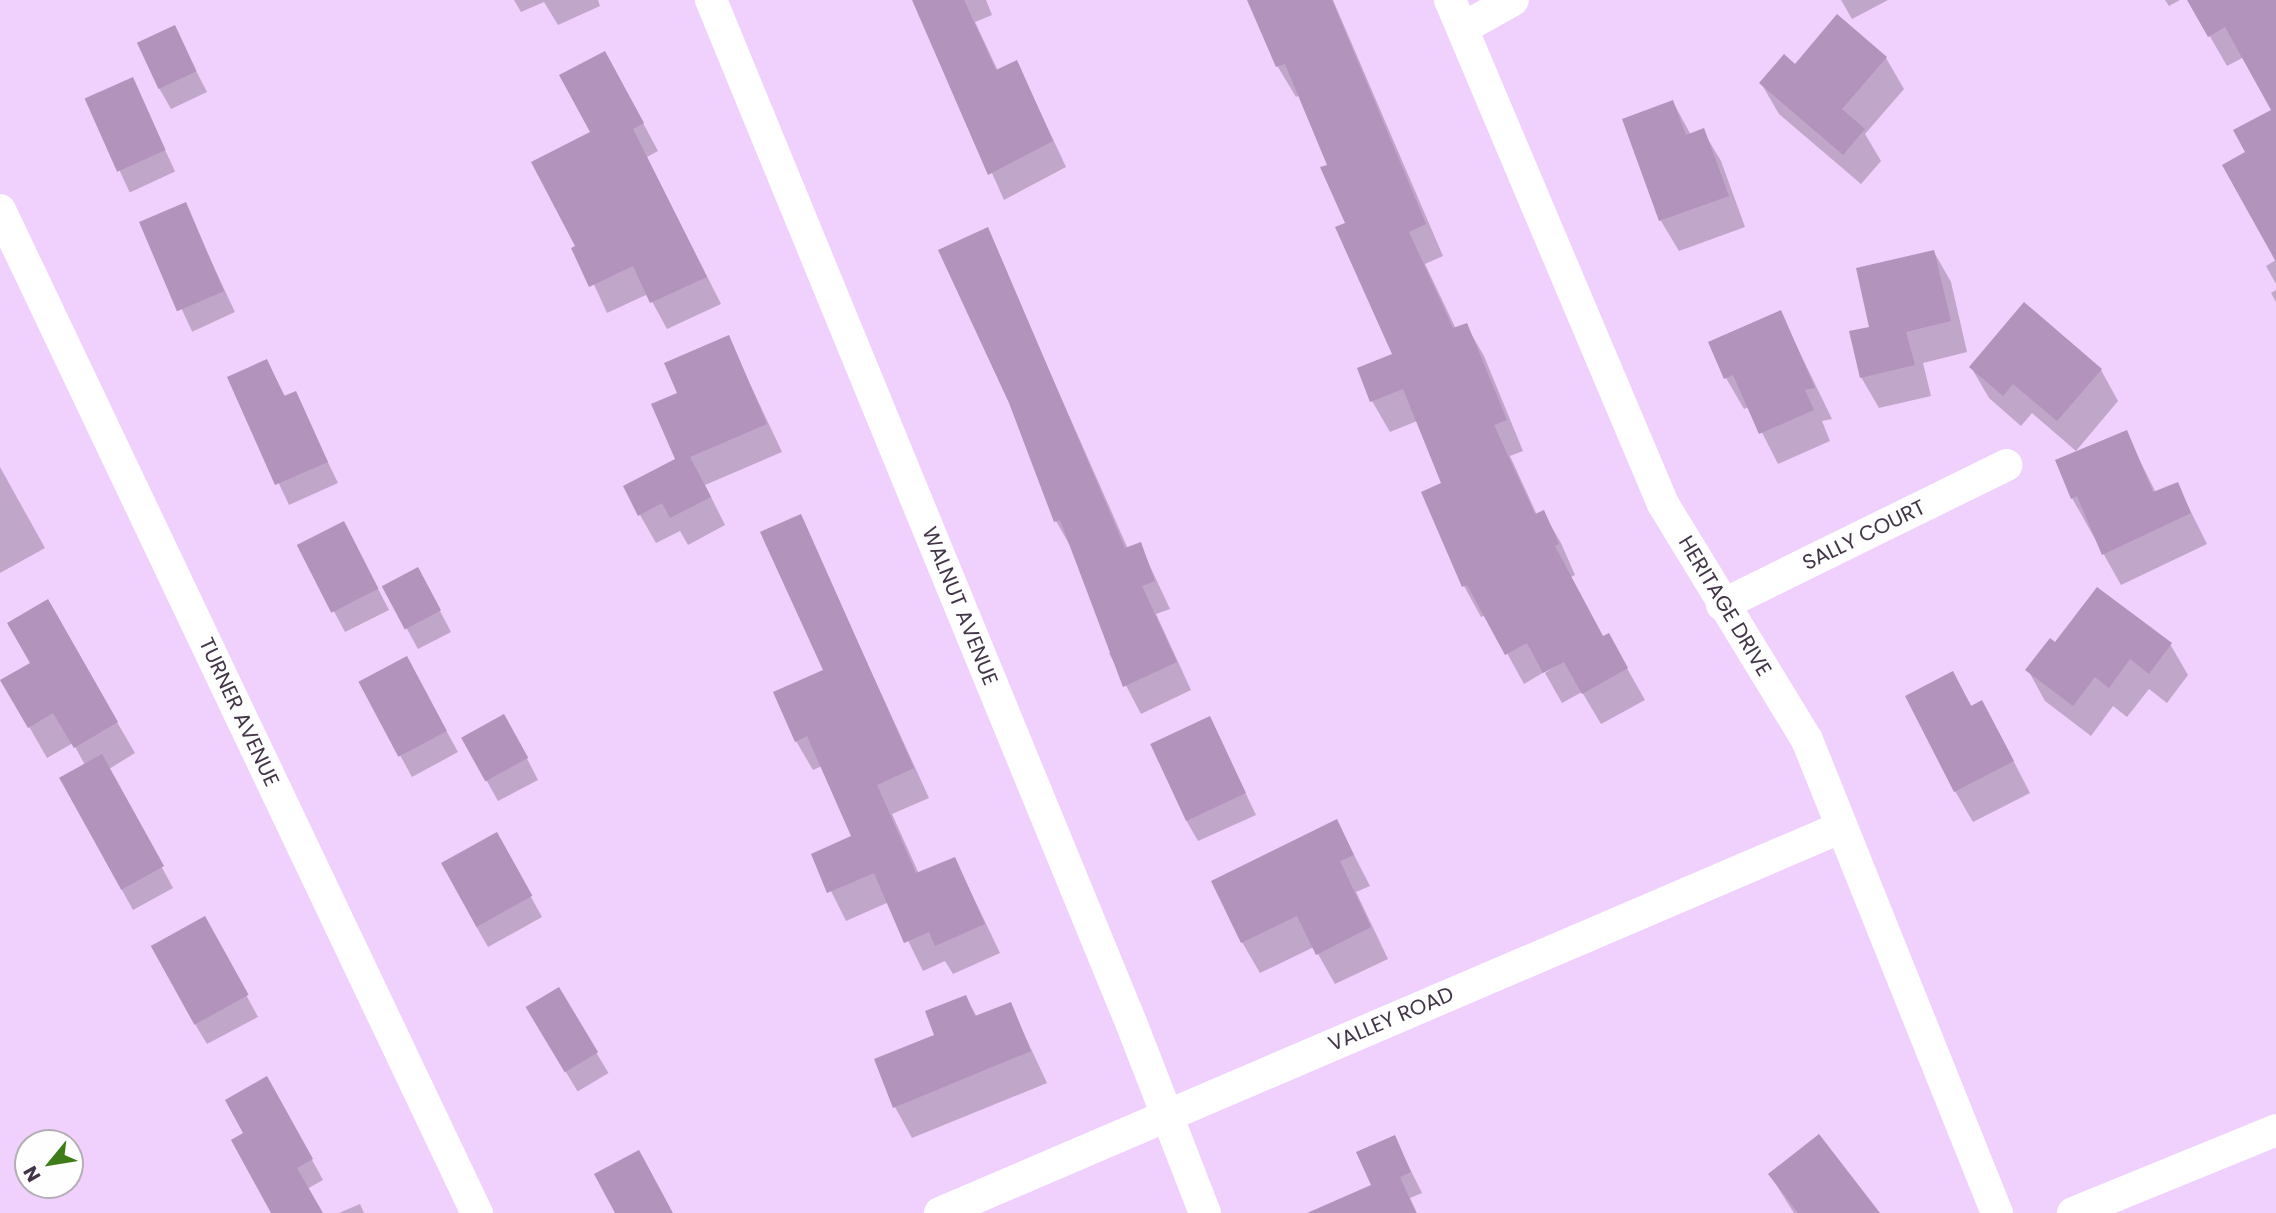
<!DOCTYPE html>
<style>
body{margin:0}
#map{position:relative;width:2276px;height:1213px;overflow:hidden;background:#f0d0fc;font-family:Poppins,sans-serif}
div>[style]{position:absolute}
.shadow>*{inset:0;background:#0003;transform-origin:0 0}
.building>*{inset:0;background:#b193bc;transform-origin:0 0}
.street>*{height:32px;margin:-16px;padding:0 16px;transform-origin:16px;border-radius:16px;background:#fff}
span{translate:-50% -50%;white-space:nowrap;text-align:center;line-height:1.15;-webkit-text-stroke:5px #fefefe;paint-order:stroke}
.street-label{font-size:21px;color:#423547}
.north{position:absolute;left:14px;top:1129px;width:70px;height:70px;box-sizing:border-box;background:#fefefe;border:2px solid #b3aeb5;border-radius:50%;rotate:240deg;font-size:19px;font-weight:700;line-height:28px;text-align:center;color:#423547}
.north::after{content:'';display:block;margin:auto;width:24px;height:32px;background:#3e7c18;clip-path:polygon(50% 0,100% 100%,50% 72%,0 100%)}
</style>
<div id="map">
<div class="shadow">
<i style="clip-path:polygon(514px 0,598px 0,600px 6px,558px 25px,544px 2px,521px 12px)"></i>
<i style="clip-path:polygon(915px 0,986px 0,992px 15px,975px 22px,998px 71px,1017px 62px,1066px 167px,1004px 200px)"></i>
<i style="clip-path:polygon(1249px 0,1333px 0,1443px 256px,1425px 264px,1456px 329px,1466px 325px,1484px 356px,1523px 451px,1510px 456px,1537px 515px,1543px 512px,1561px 543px,1575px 575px,1571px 577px,1603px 638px,1608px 635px,1645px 700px,1601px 724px,1582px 692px,1562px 703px,1545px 673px,1571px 656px,1524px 684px,1486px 615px,1481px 617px,1464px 586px,1424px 493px,1443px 484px,1417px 421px,1390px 432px,1372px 401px,1359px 369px,1394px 354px,1329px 166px,1300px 95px,1296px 97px,1278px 67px)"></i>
<i style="clip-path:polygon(1841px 0,1888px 0,1852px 19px)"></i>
<i style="clip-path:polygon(2165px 0,2180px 0,2169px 6px)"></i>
<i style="clip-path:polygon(2189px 0,2276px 0,2276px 259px,2248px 153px,2273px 111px,2244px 57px,2227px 66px)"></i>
<i style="clip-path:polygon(174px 28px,207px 92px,171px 109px,159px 88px)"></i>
<i style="clip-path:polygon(1886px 58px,1904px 89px,1865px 134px,1881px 161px,1861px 184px,1779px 114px,1761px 83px,1795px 66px)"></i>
<i style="left:132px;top:79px;width:102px;height:50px;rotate:65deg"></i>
<i style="clip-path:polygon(620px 80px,658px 151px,647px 157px,721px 304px,667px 329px,648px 294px,607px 313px,577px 247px)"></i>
<i style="clip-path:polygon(1673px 102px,1691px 135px,1703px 131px,1721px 161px,1745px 227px,1679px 251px,1661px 221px,1624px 120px)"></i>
<i style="left:185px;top:205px;width:118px;height:47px;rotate:65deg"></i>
<i style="clip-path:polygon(987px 230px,1128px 549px,1140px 545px,1170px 609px,1156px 614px,1191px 690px,1141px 714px,1109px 653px,1113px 651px,1072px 549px,1056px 521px)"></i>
<i style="clip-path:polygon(1934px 252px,1951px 282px,1967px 352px,1923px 363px,1931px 396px,1879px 408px,1861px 377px,1872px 328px)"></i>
<i style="clip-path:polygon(2276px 260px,2276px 284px,2266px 266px)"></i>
<i style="clip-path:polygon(2276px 290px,2276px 302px,2271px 293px)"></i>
<i style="clip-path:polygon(1780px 312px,1832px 419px,1822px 421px,1830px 441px,1778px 464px,1749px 407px,1744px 409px,1726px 378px,1710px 342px)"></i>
<i style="clip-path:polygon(728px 337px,782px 452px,705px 485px,725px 525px,688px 545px,680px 531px,656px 543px,640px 515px,677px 460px,679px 393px)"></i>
<i style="clip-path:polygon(267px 361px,286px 398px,295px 394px,338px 483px,289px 505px,229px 378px)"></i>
<i style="clip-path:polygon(1971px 367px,2101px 370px,2118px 401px,2076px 451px,2032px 413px,2021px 426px,1989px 398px)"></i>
<i style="clip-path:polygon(2126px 433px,2156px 493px,2177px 484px,2207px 544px,2121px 585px,2072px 498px)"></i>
<i style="clip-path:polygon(0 467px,45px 548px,0 573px)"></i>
<i style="clip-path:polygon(800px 516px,929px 798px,892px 814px,919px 874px,955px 859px,1000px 953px,953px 974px,945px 961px,923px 971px,889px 902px,846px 921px,813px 855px,854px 837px,822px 766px,813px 770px,796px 741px,825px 671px)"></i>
<i style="clip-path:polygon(355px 544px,389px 610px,345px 632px,299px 546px)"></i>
<i style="clip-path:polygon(384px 587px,429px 590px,451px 632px,418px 649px)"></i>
<i style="clip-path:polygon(47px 602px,135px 753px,109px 769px,173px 888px,133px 910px,61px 779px,85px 765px,73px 743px,47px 758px,3px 681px,33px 664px)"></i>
<i style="clip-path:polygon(2170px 644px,2188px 675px,2167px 703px,2149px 689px,2127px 717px,2113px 706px,2091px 736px,2045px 701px,2028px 670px,2055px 645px)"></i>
<i style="clip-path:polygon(1953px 674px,1972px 707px,1999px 733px,2030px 793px,1973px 822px,1955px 791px)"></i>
<i style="clip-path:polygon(418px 679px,458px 752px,412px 777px,360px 682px)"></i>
<i style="clip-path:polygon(1210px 718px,1256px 815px,1198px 841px,1186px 820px)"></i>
<i style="clip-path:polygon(516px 737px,538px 780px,498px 801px,463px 738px)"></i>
<i style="clip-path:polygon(1337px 822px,1370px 886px,1356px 892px,1388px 959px,1335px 984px,1314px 947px,1260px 973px,1242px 942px)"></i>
<i style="clip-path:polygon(508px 855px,542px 917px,488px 947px,476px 926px)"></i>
<i style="clip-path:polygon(216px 939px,258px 1017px,207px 1044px,195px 1024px)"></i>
<i style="left:558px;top:989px;width:98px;height:36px;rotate:59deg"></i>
<i style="clip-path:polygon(966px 997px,977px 1017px,1010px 1004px,1047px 1083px,912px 1138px,895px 1107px)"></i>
<i style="clip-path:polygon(279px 1099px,323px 1180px,307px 1189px,297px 1213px,274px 1213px,245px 1134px)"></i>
<i style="clip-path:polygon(1394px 1137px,1422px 1193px,1410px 1198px,1417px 1213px,1345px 1213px,1373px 1186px)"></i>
<i style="clip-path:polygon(1770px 1175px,1878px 1213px,1794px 1213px)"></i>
<i style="clip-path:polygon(360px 1204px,364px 1213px,339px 1213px)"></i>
</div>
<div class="building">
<i style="clip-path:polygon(912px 0,964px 0,996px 70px,1017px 60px,1053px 141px,988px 175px)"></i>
<i style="clip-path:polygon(1247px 0,1332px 0,1426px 224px,1409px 232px,1453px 328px,1467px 323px,1507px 420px,1494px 425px,1535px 514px,1544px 510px,1559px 544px,1555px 546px,1603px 636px,1609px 633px,1628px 668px,1582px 694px,1564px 662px,1543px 673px,1527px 643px,1505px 655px,1467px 585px,1462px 587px,1421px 492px,1441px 483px,1403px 389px,1370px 402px,1357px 368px,1392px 354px,1335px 227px,1345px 223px,1320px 167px,1327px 165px,1285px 64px,1276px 67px)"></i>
<i style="clip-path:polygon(2187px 0,2276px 0,2276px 262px,2222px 165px,2245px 152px,2233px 130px,2271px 110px,2225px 27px,2208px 37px)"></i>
<i style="clip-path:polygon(1837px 14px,1887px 57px,1842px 109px,1865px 129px,1843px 155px,1759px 83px,1784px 54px,1795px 64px)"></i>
<i style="left:175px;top:25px;width:51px;height:42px;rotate:65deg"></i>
<i style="clip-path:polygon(605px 51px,644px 123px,633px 129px,707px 277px,650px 303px,633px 266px,589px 287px,571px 248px,575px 246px,531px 162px,590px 132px,559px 75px)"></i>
<i style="left:133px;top:77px;width:80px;height:53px;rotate:66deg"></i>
<i style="clip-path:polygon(1673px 100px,1686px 135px,1704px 128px,1729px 196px,1659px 221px,1622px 119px)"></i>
<i style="left:186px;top:202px;width:97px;height:51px;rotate:67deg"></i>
<i style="clip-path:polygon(988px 227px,1125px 548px,1141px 542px,1155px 581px,1142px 586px,1177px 662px,1123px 687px,1060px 520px,1054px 522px,1009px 403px,938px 250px)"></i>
<i style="clip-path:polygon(1934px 250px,1951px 321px,1906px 332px,1915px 365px,1860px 378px,1849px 331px,1869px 327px,1856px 268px)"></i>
<i style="clip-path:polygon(2024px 302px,2102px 369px,2057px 421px,2013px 384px,2003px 396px,1969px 367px)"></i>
<i style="clip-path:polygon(1781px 310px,1815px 388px,1805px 390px,1814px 410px,1759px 434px,1733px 375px,1724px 379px,1708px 342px)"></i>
<i style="clip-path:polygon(729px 335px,767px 424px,690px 457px,711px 497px,670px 518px,662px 503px,638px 516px,623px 486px,675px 459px,651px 404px,677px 393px,664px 363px)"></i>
<i style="clip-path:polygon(267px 359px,284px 396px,296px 391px,328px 462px,275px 485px,227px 377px)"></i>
<i style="clip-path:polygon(2127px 430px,2153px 492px,2178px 482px,2191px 513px,2102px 555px,2077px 496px,2071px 499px,2055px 460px)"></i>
<i style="clip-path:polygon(801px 514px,914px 768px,877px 785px,916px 873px,955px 857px,985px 924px,935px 946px,929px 932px,904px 943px,874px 873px,827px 893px,811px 854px,851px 836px,807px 736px,795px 742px,773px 692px,823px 670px,760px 532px)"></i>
<i style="left:344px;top:521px;width:76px;height:53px;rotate:63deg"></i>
<i style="left:418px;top:567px;width:49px;height:41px;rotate:62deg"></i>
<i style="clip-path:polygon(2097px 587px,2172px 643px,2149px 674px,2130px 659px,2109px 688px,2095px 677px,2073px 706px,2025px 670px,2050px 638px,2055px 642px)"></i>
<i style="clip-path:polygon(48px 599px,118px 722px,74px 748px,53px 713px,28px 728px,0 680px,30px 663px,7px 623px)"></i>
<i style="left:407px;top:656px;width:85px;height:55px;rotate:62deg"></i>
<i style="clip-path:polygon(1953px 671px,1971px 706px,1982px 700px,2014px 761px,1954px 792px,1905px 696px)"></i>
<i style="left:504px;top:714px;width:50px;height:49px;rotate:61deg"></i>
<i style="left:1210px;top:716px;width:85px;height:66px;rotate:65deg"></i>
<i style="left:102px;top:754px;width:128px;height:49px;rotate:61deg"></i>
<i style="clip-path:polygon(1337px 819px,1354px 855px,1340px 861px,1371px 927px,1316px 955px,1297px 916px,1241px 943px,1211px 881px)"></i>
<i style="left:497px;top:832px;width:73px;height:64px;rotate:61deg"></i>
<i style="left:205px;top:916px;width:90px;height:62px;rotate:61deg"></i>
<i style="left:559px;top:987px;width:76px;height:39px;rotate:59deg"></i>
<i style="clip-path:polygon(966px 995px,975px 1016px,1011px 1002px,1031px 1051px,893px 1108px,874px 1059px,934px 1035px,925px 1011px)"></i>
<i style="clip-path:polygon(267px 1076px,313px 1159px,297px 1168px,323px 1213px,271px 1213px,231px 1140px,243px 1133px,225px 1100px)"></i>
<i style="clip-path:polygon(1819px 1134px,1880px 1213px,1798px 1213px,1768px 1174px)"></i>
<i style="clip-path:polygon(1395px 1135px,1411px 1172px,1400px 1177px,1416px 1213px,1307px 1213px,1371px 1185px,1356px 1152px)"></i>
<i style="clip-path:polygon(639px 1150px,673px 1213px,615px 1213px,594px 1174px)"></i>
</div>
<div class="street">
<i style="left:711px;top:0;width:1108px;rotate:67.67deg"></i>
<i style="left:1132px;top:1025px;width:202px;rotate:68.8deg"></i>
<i style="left:1450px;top:0;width:547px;rotate:67.09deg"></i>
<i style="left:1663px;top:504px;width:276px;rotate:58.6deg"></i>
<i style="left:1807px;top:740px;width:510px;rotate:68.12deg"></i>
<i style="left:1463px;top:28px;width:57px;rotate:-29.2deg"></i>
<i style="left:0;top:210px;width:1111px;rotate:64.57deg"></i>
<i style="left:1722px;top:605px;width:317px;rotate:-26.2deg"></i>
<i style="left:940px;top:1213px;width:981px;rotate:-23.17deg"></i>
<i style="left:2073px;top:1213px;width:219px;rotate:-22.2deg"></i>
</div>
<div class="street-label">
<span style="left:1864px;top:535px;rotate:-26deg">SALLY COURT</span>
<span style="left:960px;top:606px;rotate:68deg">WALNUT AVENUE</span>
<span style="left:1725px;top:606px;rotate:59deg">HERITAGE DRIVE</span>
<span style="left:239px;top:712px;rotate:65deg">TURNER AVENUE</span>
<span style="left:1391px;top:1019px;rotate:-23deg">VALLEY ROAD</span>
</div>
<div class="north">N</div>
</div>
